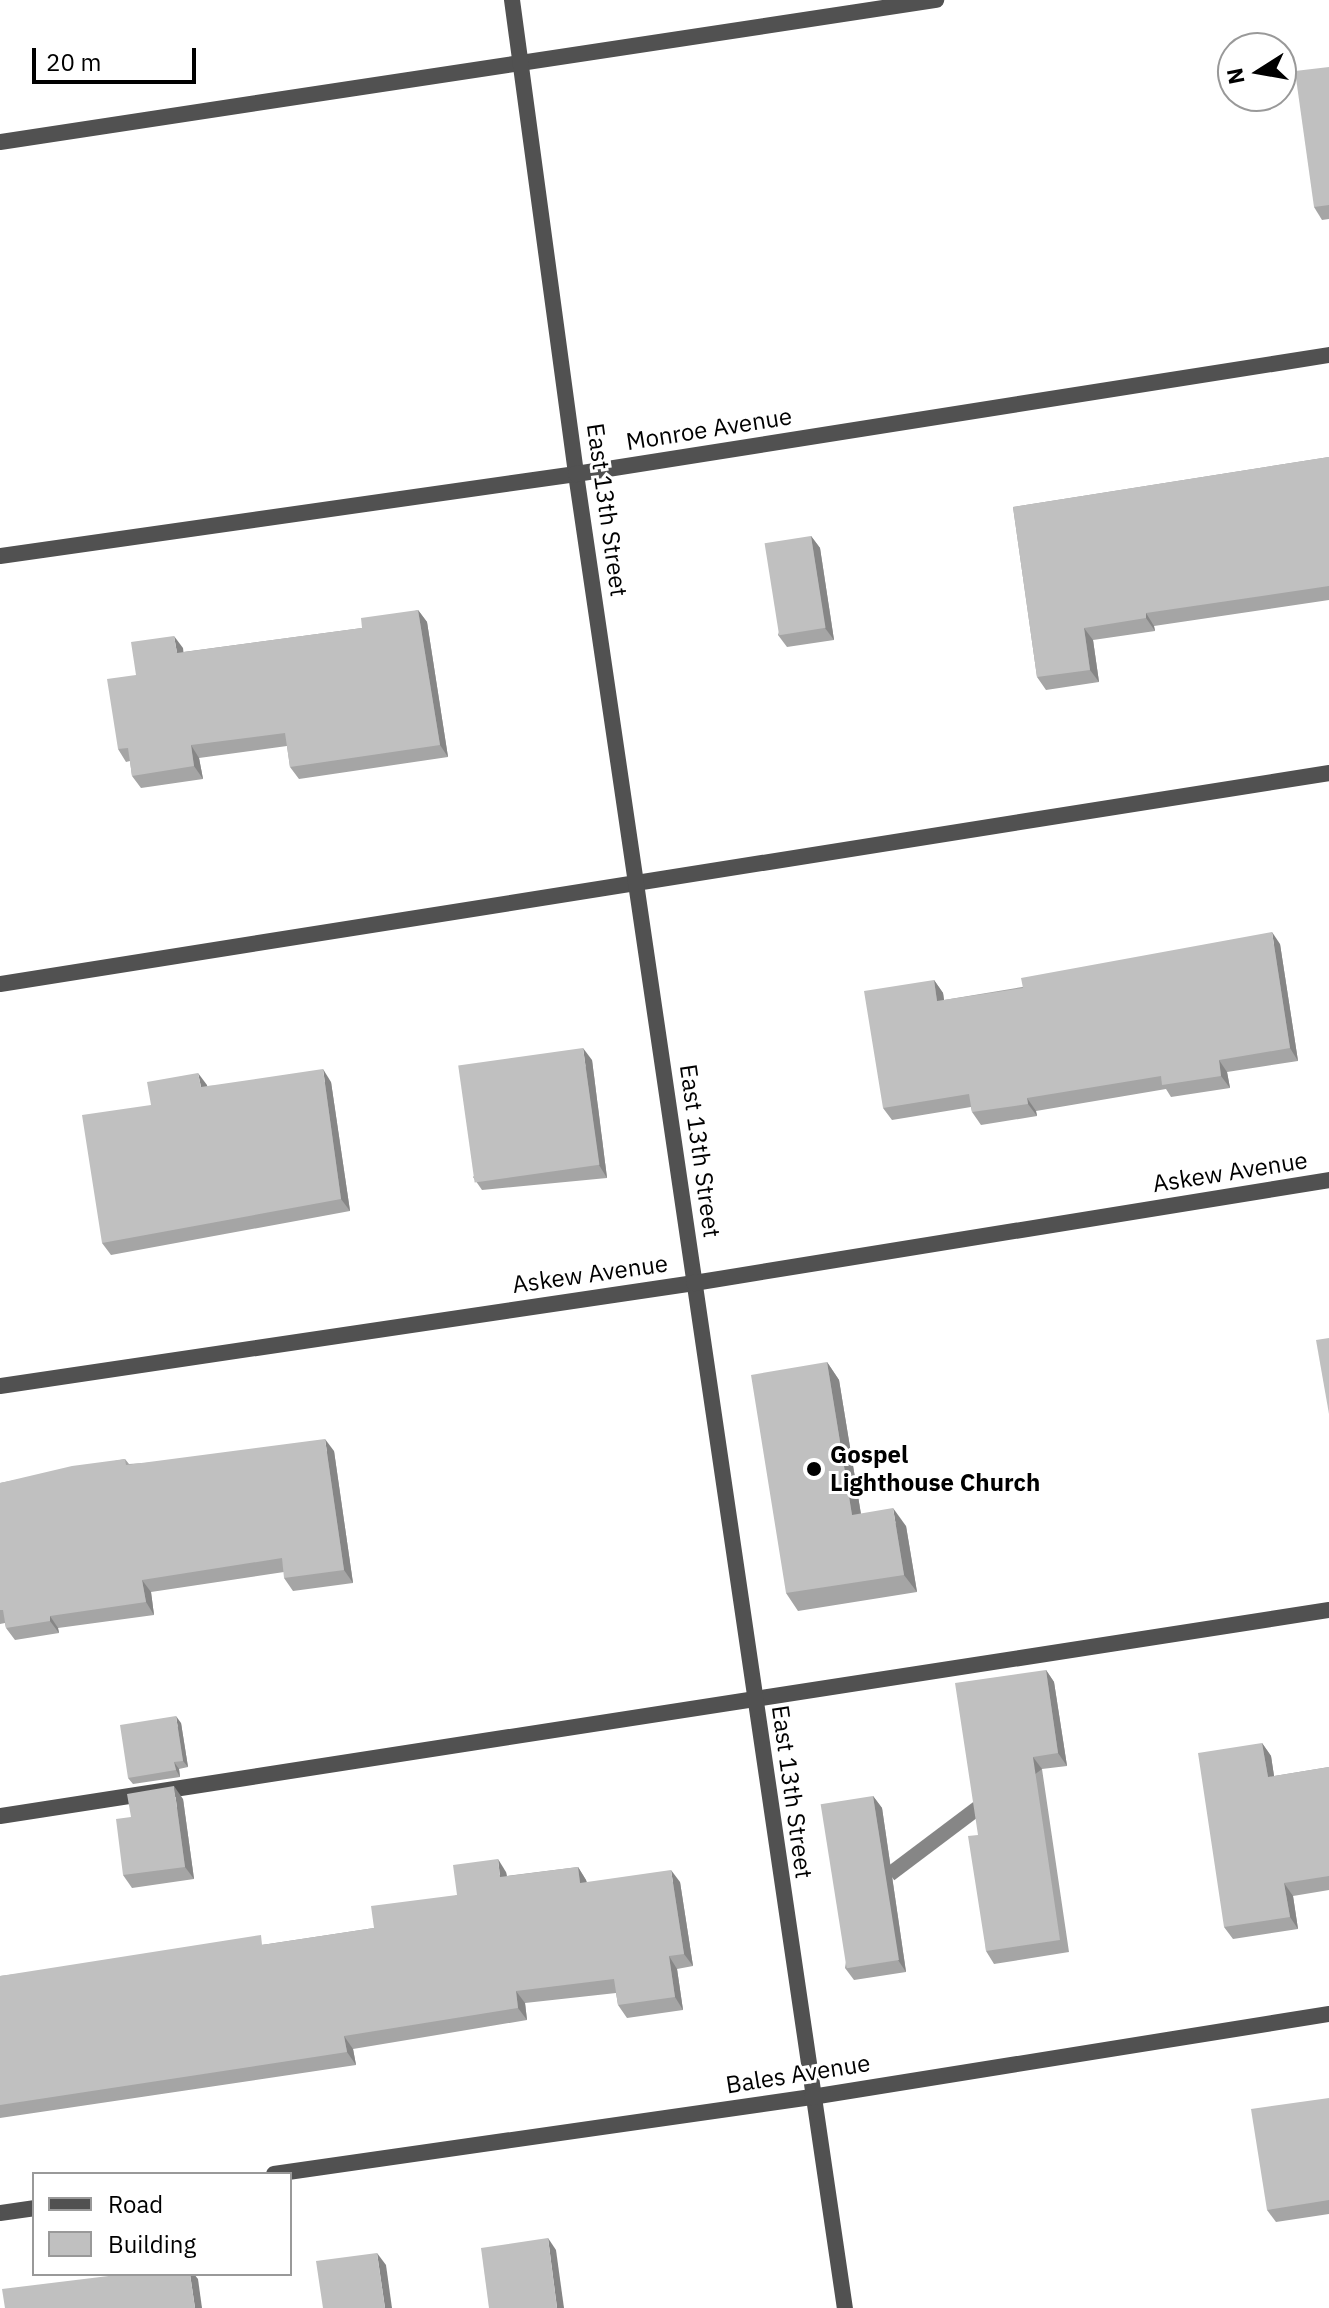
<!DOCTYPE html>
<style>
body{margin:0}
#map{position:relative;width:1329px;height:2308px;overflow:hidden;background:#fff;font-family:"IBM Plex Sans",sans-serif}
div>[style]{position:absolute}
.service>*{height:16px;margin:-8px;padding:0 8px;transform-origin:8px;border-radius:8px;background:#515151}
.minor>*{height:16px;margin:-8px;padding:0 8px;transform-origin:8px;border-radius:8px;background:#515151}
.wall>*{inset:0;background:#a5a5a5}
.shaded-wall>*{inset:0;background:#868686;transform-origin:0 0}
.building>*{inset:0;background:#c0c0c0;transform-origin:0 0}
.dots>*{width:22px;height:22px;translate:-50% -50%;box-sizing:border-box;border:4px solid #fff;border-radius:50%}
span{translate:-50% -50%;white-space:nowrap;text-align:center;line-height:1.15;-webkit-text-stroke:6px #fff;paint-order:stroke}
.street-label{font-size:24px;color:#000}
.poi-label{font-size:24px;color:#000;font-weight:700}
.left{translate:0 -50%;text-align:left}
.legend{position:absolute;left:32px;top:2172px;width:260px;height:104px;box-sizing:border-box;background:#fff;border:2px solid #999;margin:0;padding:10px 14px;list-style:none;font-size:24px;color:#000}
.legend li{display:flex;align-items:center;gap:16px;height:40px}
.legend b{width:40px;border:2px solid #999}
.north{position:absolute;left:1217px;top:32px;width:80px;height:80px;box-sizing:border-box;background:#fff;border:2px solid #999;border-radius:50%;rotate:259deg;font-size:22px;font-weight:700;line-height:32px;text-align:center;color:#000}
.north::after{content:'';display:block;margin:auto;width:28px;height:36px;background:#000;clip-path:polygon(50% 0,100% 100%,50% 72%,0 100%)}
.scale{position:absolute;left:32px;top:48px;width:164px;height:36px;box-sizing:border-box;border:4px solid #000;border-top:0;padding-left:10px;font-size:24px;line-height:28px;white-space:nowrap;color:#000;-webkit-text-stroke:6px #fff;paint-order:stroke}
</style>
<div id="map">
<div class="service">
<i style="left:0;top:142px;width:947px;rotate:-8.63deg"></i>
<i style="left:0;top:984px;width:1346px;rotate:-9.02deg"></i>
<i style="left:0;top:1816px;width:1345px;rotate:-8.81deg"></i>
</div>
<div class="minor">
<i style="left:512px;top:0;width:478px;rotate:82.3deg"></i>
<i style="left:576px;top:474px;width:1854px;rotate:81.66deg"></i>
<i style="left:0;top:556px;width:582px;rotate:-8.1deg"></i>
<i style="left:576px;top:474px;width:762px;rotate:-8.98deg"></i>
<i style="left:0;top:1386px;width:702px;rotate:-8.44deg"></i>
<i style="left:694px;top:1283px;width:643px;rotate:-9.21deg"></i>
<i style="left:274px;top:2174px;width:543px;rotate:-8.15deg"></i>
<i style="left:812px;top:2097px;width:524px;rotate:-9.12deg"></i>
<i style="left:0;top:2213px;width:34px;rotate:-8deg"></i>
</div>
<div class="wall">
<i style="clip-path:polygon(1329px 67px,1329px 219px,1322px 220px,1314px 207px)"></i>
<i style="clip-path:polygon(1329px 457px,1329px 600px,1154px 626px,1155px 631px,1093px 640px,1099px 682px,1046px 690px,1037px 677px,1013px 507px)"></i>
<i style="clip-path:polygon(811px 536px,820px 548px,834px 640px,787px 647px,778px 635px)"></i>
<i style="clip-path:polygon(418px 610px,427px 622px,448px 757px,299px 779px,290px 767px,287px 746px,199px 758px,203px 779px,141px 788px,132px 776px,130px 761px,126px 762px,118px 749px,136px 675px,183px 648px,183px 652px,362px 628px)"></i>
<i style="clip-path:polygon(1280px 944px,1298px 1061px,1227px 1072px,1230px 1088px,1171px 1097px,1166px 1089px,1036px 1111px,1037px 1116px,981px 1125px,972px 1112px,971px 1107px,892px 1120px,883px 1108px,934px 980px,943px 993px,944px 1000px)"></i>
<i style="clip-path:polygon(592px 1060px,607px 1178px,482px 1190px,473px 1177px)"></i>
<i style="clip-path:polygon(331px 1082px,350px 1211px,111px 1255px,102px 1243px,151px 1105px,207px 1086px)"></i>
<i style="clip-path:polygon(827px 1362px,839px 1380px,861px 1514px,906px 1526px,917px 1592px,798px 1611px,786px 1593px)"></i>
<i style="clip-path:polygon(334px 1451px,353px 1583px,293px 1591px,284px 1578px,284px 1572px,151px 1592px,154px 1615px,58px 1628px,59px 1633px,15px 1640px,6px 1628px,5px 1623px,0 1624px,0 1483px,125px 1459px,129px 1464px)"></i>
<i style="clip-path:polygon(1046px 1670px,1054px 1682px,1067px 1766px,1042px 1769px,1069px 1952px,994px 1964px,986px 1951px,978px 1835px)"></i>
<i style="clip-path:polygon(181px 1723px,188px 1767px,179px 1769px,180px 1777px,133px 1784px,128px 1778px)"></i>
<i style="clip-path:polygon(1262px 1743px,1271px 1756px,1274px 1776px,1329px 1767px,1329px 1890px,1293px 1896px,1298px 1929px,1233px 1939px,1224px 1927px)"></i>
<i style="clip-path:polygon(873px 1796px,882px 1808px,906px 1972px,854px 1980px,845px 1968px)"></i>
<i style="clip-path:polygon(183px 1799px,194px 1879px,132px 1888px,123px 1875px)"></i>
<i style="clip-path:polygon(578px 1867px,586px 1880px,587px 1882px,680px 1882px,693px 1966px,677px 1969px,683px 2010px,627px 2018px,618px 2005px,616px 1993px,525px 2003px,527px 2020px,353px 2049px,356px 2065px,0 2118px,0 1976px,268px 1944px,374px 1928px,457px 1895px,506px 1872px,507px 1876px)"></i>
<i style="clip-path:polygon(1329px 2098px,1329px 2214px,1276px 2222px,1267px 2210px)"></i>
</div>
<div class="shaded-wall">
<i style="clip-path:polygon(811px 536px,820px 548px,834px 640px,825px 628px)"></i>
<i style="clip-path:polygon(418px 610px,427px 622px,448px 757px,440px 745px)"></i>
<i style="clip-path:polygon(1146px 613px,1154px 626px,1155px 631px,1146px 618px)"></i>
<i style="clip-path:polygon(1084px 628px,1093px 640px,1099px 682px,1090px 670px)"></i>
<i style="clip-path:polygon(174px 636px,183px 648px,185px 666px,177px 653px)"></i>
<i style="clip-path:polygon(191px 745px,199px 758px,203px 779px,194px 766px)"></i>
<i style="clip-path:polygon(1272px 932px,1280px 944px,1298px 1061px,1290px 1048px)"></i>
<i style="clip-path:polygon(934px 980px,943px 993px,946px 1014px,937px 1001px)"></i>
<i style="clip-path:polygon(583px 1048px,592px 1060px,607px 1178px,599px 1165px)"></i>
<i style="clip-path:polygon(1219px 1060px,1227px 1072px,1230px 1088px,1221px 1076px)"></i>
<i style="clip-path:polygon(323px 1069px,331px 1082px,350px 1211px,341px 1199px)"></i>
<i style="clip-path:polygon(198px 1073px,207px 1085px,210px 1100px,201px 1087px)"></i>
<i style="clip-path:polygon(1027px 1098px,1036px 1111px,1037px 1116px,1028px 1104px)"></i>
<i style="clip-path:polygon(827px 1362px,839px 1380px,864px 1533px,852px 1515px)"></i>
<i style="clip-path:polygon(325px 1439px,334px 1451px,353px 1583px,344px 1570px)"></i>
<i style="clip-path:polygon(893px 1508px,906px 1526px,917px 1592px,904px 1575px)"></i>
<i style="clip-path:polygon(142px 1580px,151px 1592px,154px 1615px,146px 1602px)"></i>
<i style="clip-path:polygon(50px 1616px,58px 1628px,59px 1633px,50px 1621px)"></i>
<i style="clip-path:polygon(1046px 1670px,1054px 1682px,1067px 1766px,1058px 1753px)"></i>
<i style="clip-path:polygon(176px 1716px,181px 1723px,188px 1767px,183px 1761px)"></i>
<i style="clip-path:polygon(1262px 1743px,1271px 1756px,1276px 1789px,1268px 1777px)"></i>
<i style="left:1033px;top:1757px;width:15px;height:185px;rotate:53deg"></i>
<i style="clip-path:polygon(174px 1762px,179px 1769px,180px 1777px,176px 1770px)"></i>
<i style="clip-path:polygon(174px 1786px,183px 1799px,194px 1879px,185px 1867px)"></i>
<i style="clip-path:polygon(873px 1796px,882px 1808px,906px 1972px,898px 1960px)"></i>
<i style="clip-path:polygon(498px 1859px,506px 1872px,509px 1890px,500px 1877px)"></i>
<i style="clip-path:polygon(578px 1867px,586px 1880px,588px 1896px,580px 1883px)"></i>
<i style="clip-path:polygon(671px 1870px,680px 1882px,693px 1966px,684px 1954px)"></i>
<i style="clip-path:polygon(1284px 1883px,1293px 1896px,1298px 1929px,1290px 1917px)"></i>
<i style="clip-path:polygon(669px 1956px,677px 1969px,683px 2010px,675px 1997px)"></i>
<i style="clip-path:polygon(516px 1991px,525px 2003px,527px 2020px,518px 2008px)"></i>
<i style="clip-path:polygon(344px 2036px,353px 2049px,356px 2065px,347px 2052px)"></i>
<i style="clip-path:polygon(548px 2238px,556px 2250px,564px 2308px,557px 2308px)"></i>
<i style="clip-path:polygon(377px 2253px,386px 2265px,392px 2308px,385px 2308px)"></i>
<i style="clip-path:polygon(190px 2274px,194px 2274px,198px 2279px,202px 2308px,195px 2308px)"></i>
</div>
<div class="building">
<i style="clip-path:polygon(1329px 67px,1329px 205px,1314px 207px,1295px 71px)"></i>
<i style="clip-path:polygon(1329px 457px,1329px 586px,1146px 613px,1146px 618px,1084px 628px,1090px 670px,1037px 677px,1013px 507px)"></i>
<i style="left:811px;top:536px;width:93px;height:47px;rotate:81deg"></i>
<i style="clip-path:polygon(418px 610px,440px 745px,290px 767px,285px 733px,191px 745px,194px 766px,132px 776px,128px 748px,118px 749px,107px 679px,136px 675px,131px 642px,174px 636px,177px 653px,362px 628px,361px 618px)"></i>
<i style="clip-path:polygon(1272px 932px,1290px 1048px,1219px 1060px,1221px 1076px,1162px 1085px,1161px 1076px,1027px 1098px,1028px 1104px,972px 1112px,969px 1094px,883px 1108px,864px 991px,934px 980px,937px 1001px,1023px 988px,1021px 978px)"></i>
<i style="left:583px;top:1048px;width:118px;height:126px;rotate:82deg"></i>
<i style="clip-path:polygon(323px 1069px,341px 1199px,102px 1243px,82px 1115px,151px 1105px,147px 1082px,198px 1073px,201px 1087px)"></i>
<i style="clip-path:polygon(1329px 1338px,1329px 1414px,1316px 1340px)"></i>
<i style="clip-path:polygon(827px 1362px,852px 1515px,893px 1508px,904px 1575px,786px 1593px,751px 1375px)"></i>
<i style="clip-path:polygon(325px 1439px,344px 1570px,284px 1578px,282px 1558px,142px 1580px,146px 1602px,50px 1616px,50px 1621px,6px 1628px,3px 1610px,0 1610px,0 1483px,72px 1466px,125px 1459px,126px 1465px)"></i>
<i style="clip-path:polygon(1046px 1670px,1058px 1753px,1033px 1757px,1060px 1940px,986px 1951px,968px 1836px,978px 1835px,955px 1683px)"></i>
<i style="clip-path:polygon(176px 1716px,183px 1761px,174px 1762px,176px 1770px,128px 1778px,120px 1725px)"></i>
<i style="clip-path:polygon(1262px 1743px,1268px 1777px,1329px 1767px,1329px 1876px,1284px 1883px,1290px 1917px,1224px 1927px,1198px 1753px)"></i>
<i style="clip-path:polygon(174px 1786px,185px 1867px,123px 1875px,116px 1819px,131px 1817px,127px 1794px)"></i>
<i style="left:873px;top:1796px;width:166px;height:53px;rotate:81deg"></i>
<i style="clip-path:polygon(498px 1859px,500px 1877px,578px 1867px,580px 1883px,671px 1870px,684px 1954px,669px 1956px,675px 1997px,618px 2005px,614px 1979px,516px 1991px,518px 2008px,344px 2036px,347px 2052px,0 2105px,0 1976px,261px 1935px,262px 1945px,374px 1928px,371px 1906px,457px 1895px,453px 1865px)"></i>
<i style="clip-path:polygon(1329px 2098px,1329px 2200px,1267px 2210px,1251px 2109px)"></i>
<i style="clip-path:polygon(548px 2238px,557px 2308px,489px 2308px,481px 2248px)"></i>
<i style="clip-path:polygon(377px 2253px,385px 2308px,323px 2308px,316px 2261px)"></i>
<i style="clip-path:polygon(125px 2274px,190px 2274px,195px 2308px,5px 2308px,2px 2289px)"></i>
</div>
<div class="dots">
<i style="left:814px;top:1469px;background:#000"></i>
</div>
<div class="street-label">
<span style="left:709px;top:429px;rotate:-9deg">Monroe Avenue</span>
<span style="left:607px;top:510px;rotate:82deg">East 13th Street</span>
<span style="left:700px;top:1151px;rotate:82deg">East 13th Street</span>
<span style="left:1230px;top:1172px;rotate:-9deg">Askew Avenue</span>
<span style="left:590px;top:1274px;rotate:-8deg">Askew Avenue</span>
<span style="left:792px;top:1792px;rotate:82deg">East 13th Street</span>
<span style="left:798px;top:2074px;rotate:-9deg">Bales Avenue</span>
</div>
<div class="poi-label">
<span class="left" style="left:830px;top:1469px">Gospel<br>Lighthouse Church</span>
</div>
<ul class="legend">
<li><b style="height:10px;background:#515151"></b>Road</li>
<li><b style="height:22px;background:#c0c0c0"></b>Building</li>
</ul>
<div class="north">N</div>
<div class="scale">20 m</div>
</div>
